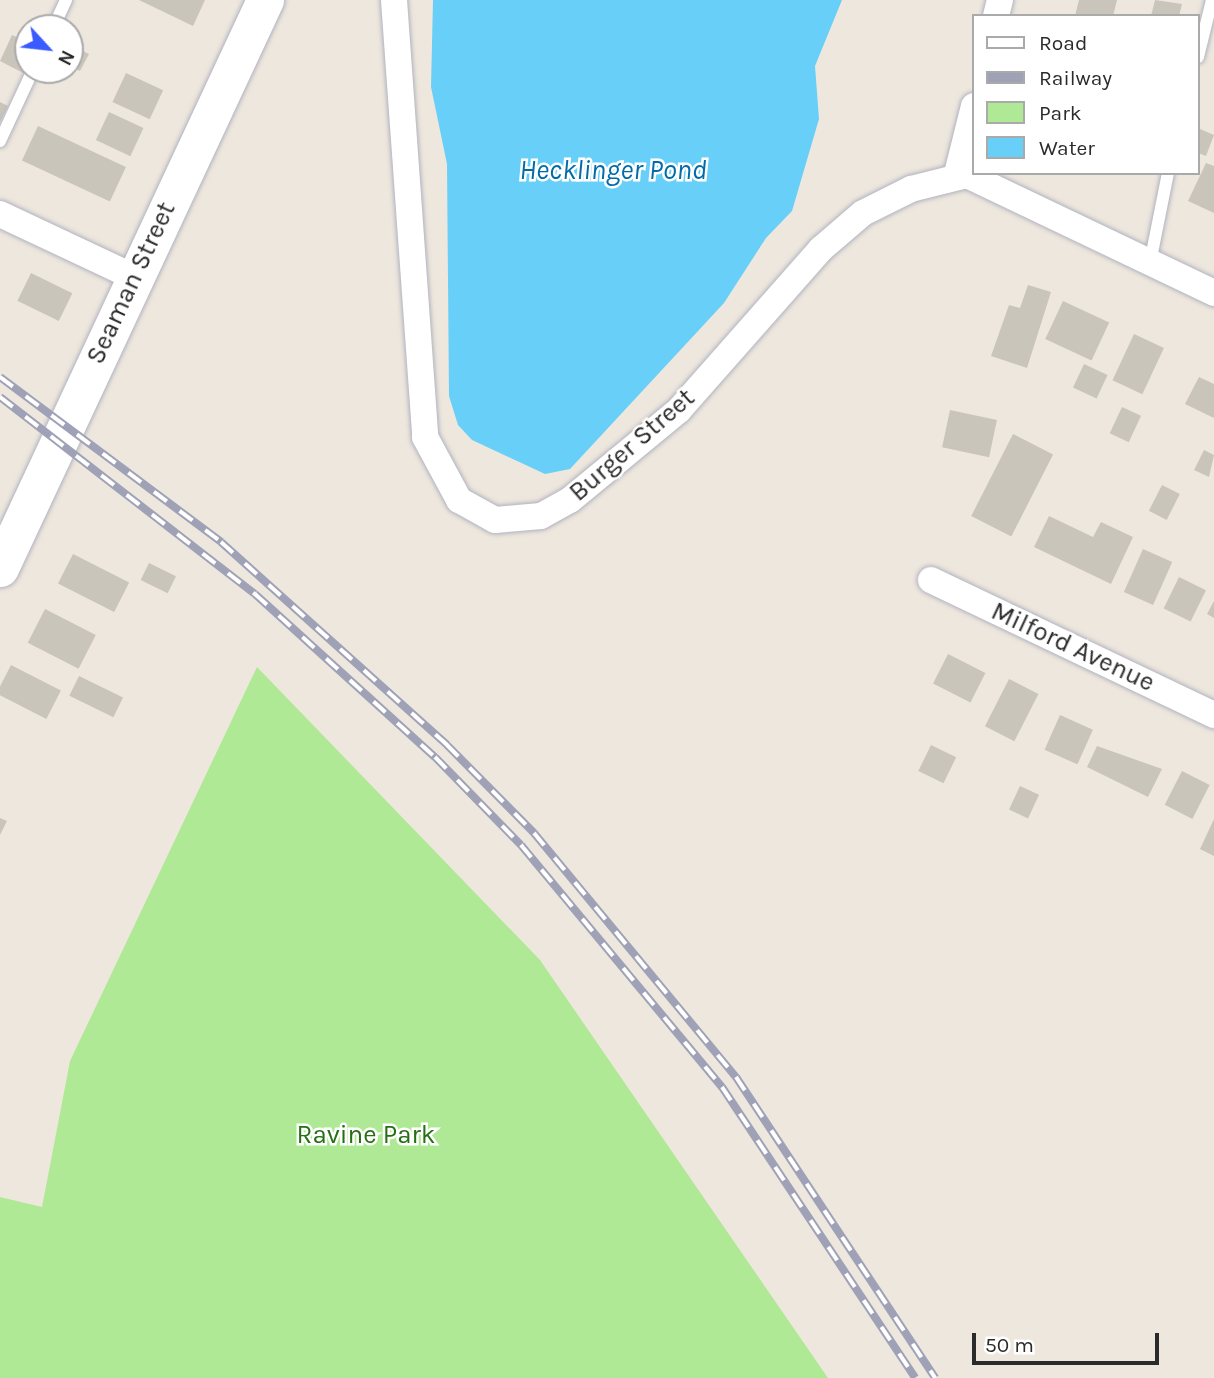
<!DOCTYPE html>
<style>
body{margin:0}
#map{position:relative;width:1214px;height:1378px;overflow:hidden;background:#eee7dd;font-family:Karla,sans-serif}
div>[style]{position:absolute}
.green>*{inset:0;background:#b0e995}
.water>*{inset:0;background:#68cff8}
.building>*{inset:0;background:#c9c5bb;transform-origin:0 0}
.roads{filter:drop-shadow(0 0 2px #b1b3c0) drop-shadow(0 0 2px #b1b3c0)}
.lane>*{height:12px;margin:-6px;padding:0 6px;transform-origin:6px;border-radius:6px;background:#fff}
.street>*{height:26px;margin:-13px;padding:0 13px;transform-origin:13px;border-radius:13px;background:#fff}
.secondary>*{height:37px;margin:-18.5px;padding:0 18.5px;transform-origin:18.5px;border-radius:18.5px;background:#fff}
.rail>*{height:8px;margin-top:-4px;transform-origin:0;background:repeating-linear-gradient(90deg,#fff 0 16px,#9fa2b7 0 32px);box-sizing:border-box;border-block:2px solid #9fa2b7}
span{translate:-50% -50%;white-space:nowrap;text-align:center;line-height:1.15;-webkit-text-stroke:5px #fff;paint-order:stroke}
.street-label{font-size:26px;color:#2b2b2b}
.park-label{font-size:26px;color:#266f15}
.water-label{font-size:28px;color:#036ca8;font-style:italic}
.legend{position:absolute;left:972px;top:14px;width:228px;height:161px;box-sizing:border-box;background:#fff;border:2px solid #aaa;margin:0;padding:9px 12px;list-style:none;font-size:21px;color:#2b2b2b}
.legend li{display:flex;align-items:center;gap:14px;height:35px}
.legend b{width:35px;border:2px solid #aaa}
.north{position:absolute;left:14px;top:14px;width:70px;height:70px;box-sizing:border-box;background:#fff;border:2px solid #aaa;border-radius:50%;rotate:117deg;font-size:19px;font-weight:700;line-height:28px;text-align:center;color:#2b2b2b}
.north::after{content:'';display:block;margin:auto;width:24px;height:32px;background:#395bff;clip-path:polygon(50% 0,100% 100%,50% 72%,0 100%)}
.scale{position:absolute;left:972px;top:1333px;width:187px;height:32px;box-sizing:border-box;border:4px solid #2b2b2b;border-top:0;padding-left:9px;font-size:21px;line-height:24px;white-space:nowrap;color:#2b2b2b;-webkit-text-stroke:5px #fff;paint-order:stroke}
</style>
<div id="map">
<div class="green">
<i style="clip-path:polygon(257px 667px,540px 960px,828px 1378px,0 1378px,0 1197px,42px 1207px,70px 1061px)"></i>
</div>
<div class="water">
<i style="clip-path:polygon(433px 0,842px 0,815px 66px,819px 119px,792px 211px,766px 238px,724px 303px,570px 469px,545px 474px,472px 440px,458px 425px,449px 396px,447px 164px,431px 87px)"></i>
</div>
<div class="building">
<i style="clip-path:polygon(139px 0,205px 0,193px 26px)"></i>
<i style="clip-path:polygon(1079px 0,1117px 0,1113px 16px,1075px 16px)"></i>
<i style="clip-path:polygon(1155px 0,1182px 4px,1179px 16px,1151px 16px)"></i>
<i style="clip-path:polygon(12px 35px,28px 42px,27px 75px,0 61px)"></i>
<i style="clip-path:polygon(70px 45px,89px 54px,80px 71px,70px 66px)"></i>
<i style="left:126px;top:73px;width:41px;height:32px;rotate:25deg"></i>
<i style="clip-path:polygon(0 102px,8px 106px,0 122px)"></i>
<i style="left:109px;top:112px;width:38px;height:31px;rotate:25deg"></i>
<i style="left:38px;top:126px;width:97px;height:38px;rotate:25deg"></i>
<i style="clip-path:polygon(1200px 129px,1214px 135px,1206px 156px,1198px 153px)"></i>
<i style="clip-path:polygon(1206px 163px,1214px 166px,1214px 213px,1188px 201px)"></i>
<i style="left:31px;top:273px;width:46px;height:31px;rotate:26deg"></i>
<i style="clip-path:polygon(1028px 285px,1051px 292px,1027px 368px,991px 356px,1009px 305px,1020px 308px)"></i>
<i style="left:1063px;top:301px;width:51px;height:42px;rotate:25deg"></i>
<i style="left:1134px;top:334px;width:33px;height:51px;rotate:25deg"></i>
<i style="left:1084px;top:364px;width:26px;height:26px;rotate:25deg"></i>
<i style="clip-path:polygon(1199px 377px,1214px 384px,1214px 418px,1185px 404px)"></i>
<i style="left:1122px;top:407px;width:21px;height:29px;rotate:25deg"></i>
<i style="left:950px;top:410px;width:48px;height:38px;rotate:12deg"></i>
<i style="left:1013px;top:434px;width:45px;height:92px;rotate:27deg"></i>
<i style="clip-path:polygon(1204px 450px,1214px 455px,1209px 477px,1194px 470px)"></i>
<i style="left:1162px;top:485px;width:20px;height:29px;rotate:27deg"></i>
<i style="clip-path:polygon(1049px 516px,1093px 537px,1101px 522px,1133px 537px,1111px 584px,1034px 547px)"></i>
<i style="left:1143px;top:549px;width:32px;height:47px;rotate:24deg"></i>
<i style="left:73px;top:554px;width:63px;height:33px;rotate:27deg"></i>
<i style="left:149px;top:563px;width:30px;height:19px;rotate:26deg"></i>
<i style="left:1179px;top:577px;width:30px;height:35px;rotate:26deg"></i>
<i style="clip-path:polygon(1214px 601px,1214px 618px,1207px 614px)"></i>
<i style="left:45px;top:609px;width:57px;height:38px;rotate:27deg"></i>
<i style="left:948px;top:654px;width:42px;height:33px;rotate:27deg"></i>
<i style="left:11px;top:665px;width:56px;height:32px;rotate:27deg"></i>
<i style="left:79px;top:676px;width:49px;height:22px;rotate:26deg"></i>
<i style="left:1009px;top:679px;width:33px;height:53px;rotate:27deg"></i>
<i style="left:1060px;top:715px;width:36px;height:38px;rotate:24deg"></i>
<i style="left:931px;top:745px;width:28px;height:29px;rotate:26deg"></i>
<i style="clip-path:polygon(1097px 746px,1162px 769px,1148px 797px,1087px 767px)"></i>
<i style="left:1182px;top:771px;width:31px;height:38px;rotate:27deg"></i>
<i style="left:1020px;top:786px;width:21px;height:26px;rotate:25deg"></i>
<i style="clip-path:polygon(0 818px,7px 821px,0 835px)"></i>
<i style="clip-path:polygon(1214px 819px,1214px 856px,1200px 849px)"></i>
</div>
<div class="roads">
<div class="lane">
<i style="left:53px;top:28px;width:31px;rotate:-65deg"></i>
<i style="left:1198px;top:57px;width:59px;rotate:-76.2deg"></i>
<i style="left:0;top:141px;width:78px;rotate:-65.1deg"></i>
<i style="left:1150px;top:263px;width:92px;rotate:-78.7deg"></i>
</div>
<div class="street">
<i style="left:394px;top:0;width:438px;rotate:85.9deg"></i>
<i style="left:425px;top:437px;width:72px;rotate:61.6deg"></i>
<i style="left:459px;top:500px;width:41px;rotate:29.1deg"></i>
<i style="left:495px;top:520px;width:46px;rotate:-5deg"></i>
<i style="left:541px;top:516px;width:33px;rotate:-29deg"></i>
<i style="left:570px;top:500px;width:141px;rotate:-39.5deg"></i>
<i style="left:679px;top:410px;width:215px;rotate:-48.6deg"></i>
<i style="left:821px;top:249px;width:55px;rotate:-40.6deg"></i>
<i style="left:863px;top:213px;width:54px;rotate:-26.6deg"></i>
<i style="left:911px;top:189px;width:58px;rotate:-14deg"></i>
<i style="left:967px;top:175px;width:274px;rotate:25.5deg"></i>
<i style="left:996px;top:16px;width:16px;rotate:-76deg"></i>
<i style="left:957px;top:174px;width:70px;rotate:-76deg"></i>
<i style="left:0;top:214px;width:148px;rotate:25.2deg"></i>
<i style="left:931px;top:580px;width:314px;rotate:25.5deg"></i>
</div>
<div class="secondary">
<i style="left:0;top:568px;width:627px;rotate:-64.99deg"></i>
</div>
</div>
<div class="rail">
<i style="left:0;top:377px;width:276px;rotate:36.7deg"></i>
<i style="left:221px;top:542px;width:304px;rotate:41.9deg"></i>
<i style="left:447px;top:745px;width:124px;rotate:45.3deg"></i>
<i style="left:534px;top:833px;width:317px;rotate:50.4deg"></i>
<i style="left:736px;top:1077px;width:361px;rotate:56.5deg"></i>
<i style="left:0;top:397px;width:322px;rotate:37.7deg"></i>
<i style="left:255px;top:594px;width:243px;rotate:42.2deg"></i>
<i style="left:435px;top:757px;width:123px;rotate:45.7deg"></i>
<i style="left:521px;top:845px;width:315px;rotate:50.3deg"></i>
<i style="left:722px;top:1087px;width:349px;rotate:56.4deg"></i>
</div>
<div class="street-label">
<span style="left:131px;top:283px;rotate:-65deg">Seaman Street</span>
<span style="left:632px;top:445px;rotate:-41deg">Burger Street</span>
<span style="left:1073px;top:647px;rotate:25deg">Milford Avenue</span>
</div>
<div class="park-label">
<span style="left:366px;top:1135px">Ravine Park</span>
</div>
<div class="water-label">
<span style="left:613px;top:170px">Hecklinger Pond</span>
</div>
<ul class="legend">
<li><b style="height:9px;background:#fff"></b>Road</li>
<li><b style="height:9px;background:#9fa2b7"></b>Railway</li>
<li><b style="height:19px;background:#b0e995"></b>Park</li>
<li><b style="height:19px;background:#68cff8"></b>Water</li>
</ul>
<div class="north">N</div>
<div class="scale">50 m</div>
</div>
